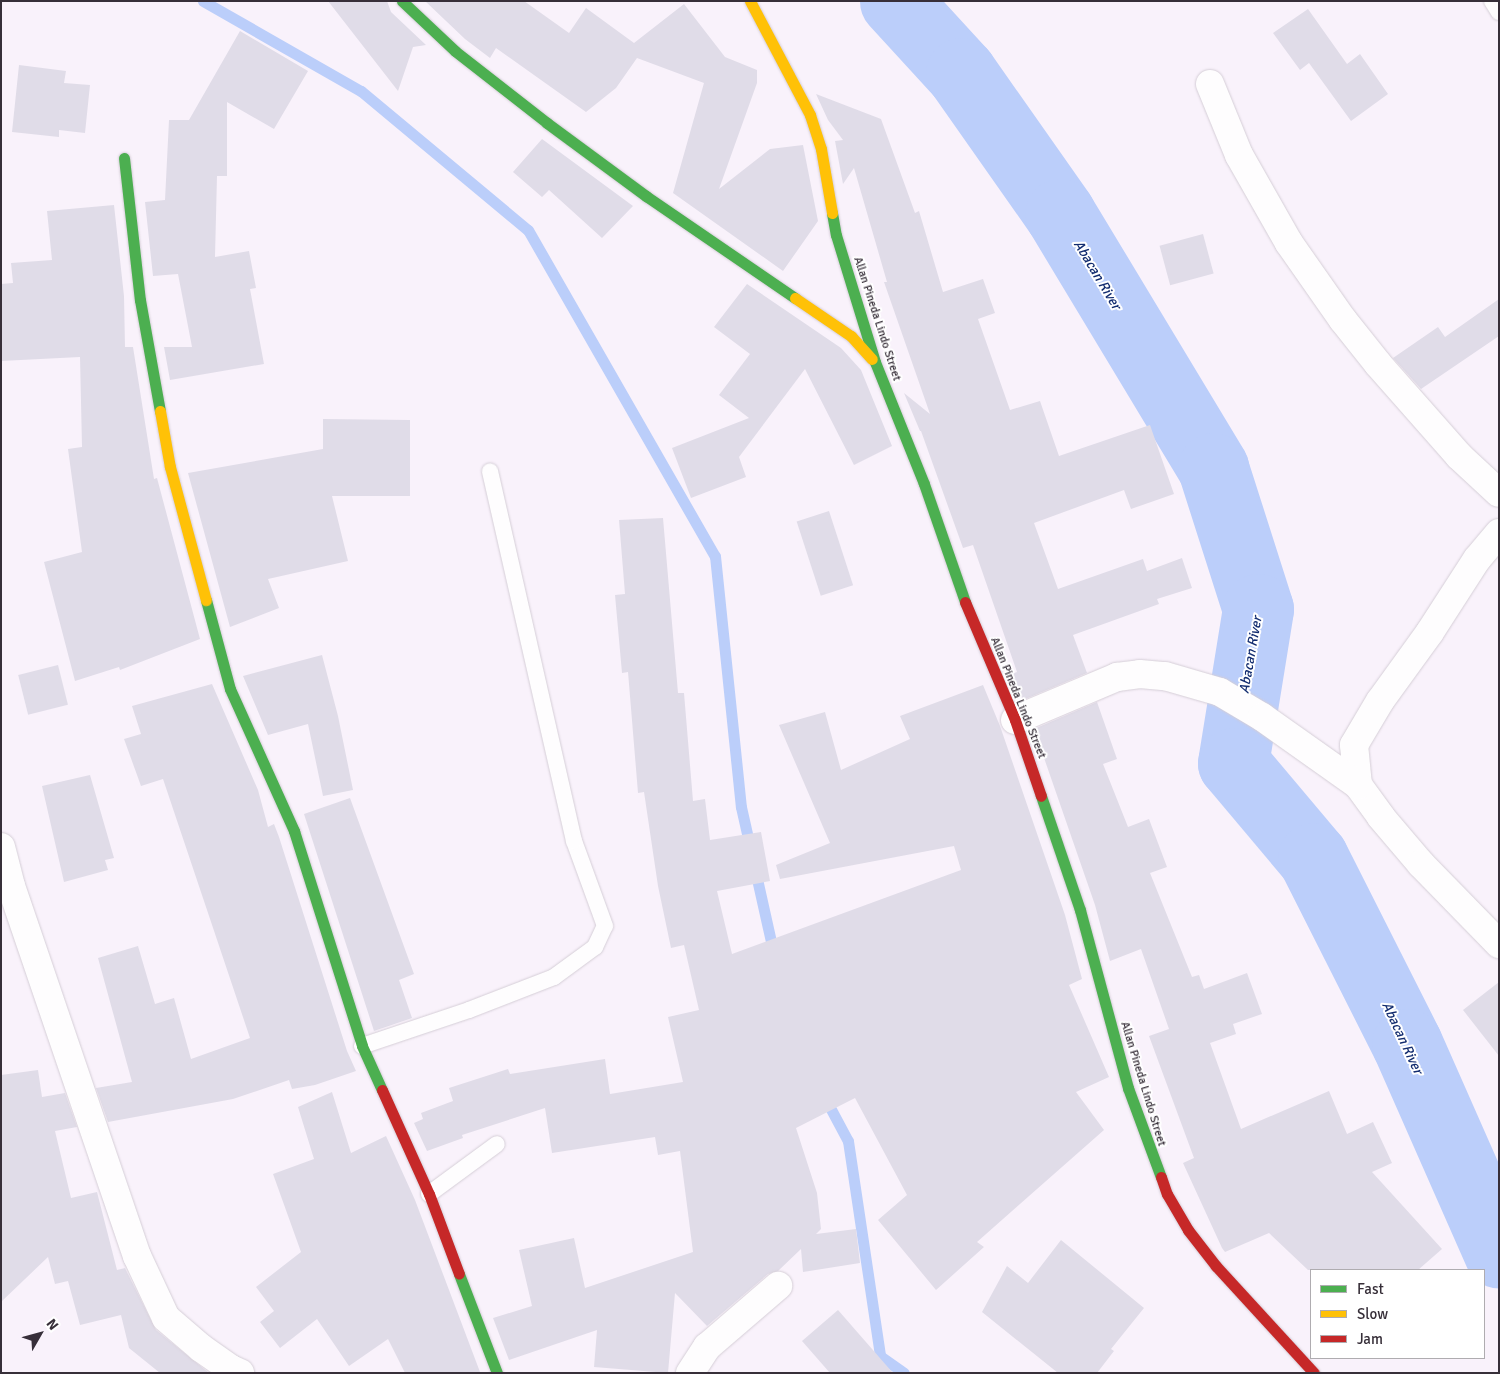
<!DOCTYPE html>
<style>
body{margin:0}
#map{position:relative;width:1500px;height:1374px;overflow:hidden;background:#f9f2fb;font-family:Signika,sans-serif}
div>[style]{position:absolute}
.stream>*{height:11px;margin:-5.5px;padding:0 5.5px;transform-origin:5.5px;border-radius:5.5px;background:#bbcefa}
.river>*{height:71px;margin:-35.5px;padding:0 35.5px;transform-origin:35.5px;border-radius:35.5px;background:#bbcefa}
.building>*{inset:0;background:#e0dce8;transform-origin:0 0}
.roads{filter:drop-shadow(0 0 1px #d5ced7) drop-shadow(0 0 1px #d5ced7)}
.lane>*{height:16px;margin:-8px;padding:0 8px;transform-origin:8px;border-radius:8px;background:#fefdfe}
.street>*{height:28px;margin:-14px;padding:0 14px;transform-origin:14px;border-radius:14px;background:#fefdfe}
.fast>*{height:11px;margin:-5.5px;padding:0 5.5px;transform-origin:5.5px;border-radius:5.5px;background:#4caf50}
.slow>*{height:11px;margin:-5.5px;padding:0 5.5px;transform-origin:5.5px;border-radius:5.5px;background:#ffc107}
.jam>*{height:11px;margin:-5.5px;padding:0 5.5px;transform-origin:5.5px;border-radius:5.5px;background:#c62828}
span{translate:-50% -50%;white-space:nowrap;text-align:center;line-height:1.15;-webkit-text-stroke:4px #fff;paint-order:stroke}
.street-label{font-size:12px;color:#372f39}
.water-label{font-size:14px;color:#122c6f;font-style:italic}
.frame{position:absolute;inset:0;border:2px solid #372f39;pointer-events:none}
.legend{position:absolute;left:1310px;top:1269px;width:175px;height:90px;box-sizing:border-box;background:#fff;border:1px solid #afacb0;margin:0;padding:6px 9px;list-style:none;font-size:15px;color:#372f39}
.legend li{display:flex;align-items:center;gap:10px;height:25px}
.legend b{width:25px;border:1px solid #afacb0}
.north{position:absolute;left:15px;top:1309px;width:50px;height:50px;-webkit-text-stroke:4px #fff;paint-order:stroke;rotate:52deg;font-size:14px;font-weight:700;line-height:20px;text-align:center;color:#372f39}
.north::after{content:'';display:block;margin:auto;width:18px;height:22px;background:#372f39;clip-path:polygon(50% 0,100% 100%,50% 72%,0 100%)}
</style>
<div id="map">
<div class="stream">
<i style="left:203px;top:1px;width:182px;rotate:29.7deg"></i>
<i style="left:361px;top:91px;width:217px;rotate:39.8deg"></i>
<i style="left:528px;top:230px;width:376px;rotate:60.2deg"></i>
<i style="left:715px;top:556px;width:252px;rotate:84.1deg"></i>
<i style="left:741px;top:807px;width:41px;rotate:77.3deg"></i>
<i style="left:755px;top:870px;width:87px;rotate:77.4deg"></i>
<i style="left:825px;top:1098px;width:49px;rotate:61.9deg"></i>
<i style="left:848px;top:1141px;width:217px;rotate:81.5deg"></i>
<i style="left:880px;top:1356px;width:29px;rotate:35deg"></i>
</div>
<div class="river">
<i style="left:895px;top:1px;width:98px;rotate:47.5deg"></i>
<i style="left:961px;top:73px;width:172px;rotate:54.9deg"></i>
<i style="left:1060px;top:214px;width:297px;rotate:58.9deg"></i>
<i style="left:1213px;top:468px;width:148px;rotate:72.3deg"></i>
<i style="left:1258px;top:609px;width:156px;rotate:99.2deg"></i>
<i style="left:1233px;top:763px;width:124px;rotate:49.9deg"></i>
<i style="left:1313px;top:858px;width:208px;rotate:63.2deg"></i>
<i style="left:1407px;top:1044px;width:228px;rotate:66.2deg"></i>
</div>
<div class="building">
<i style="clip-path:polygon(328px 1px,387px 1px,391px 12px,426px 45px,413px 47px,398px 91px)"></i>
<i style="clip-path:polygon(425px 1px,524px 1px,569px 33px,586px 8px,634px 43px,684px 4px,725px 57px,757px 70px,757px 83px,719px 189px,770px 149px,803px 145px,818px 221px,783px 271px,673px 193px,704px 83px,637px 58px,616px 88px,586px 112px,496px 48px,490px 58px,465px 39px)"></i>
<i style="clip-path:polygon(1308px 9px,1347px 64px,1360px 54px,1388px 94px,1351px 121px,1309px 63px,1300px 70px,1273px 33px)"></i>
<i style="clip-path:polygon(240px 31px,308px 71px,274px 129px,227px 102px,227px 176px,217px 176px,215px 257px,249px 251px,256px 288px,250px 289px,264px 364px,170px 380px,164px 347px,192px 347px,178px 274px,153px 276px,145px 202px,165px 200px,169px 120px,189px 120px)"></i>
<i style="clip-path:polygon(19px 65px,66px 71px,64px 83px,90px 85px,85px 133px,59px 130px,59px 137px,12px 132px)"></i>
<i style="clip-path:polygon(816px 94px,881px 119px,915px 213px,919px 211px,943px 292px,983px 279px,995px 313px,978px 319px,1010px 410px,1040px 401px,1059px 456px,1150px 425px,1174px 494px,1131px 509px,1124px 490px,1034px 523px,1058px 589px,1143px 559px,1147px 571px,1182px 558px,1192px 588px,1157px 599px,1159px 604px,1073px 635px,1087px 673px,1023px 700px,1012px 674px,1017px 672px,973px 545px,963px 548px,921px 431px,920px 431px,904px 393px,930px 414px,884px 282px,887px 282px,854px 168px,843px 184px,835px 141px,843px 140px,828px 120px)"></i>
<i style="clip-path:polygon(542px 139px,633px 206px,602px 238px,549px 190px,542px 197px,513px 172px)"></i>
<i style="clip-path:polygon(114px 205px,124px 296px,125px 347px,133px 347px,154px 479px,157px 478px,200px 639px,120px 670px,119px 667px,75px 681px,44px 562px,82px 552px,68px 449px,82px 447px,80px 357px,1px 361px,1px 284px,13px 283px,11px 263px,52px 260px,47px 211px)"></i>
<i style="left:1203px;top:234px;width:41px;height:45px;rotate:75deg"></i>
<i style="clip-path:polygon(747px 284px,841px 348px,861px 370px,892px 446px,854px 465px,805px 369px,739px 457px,746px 477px,691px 498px,672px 448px,749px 418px,719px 395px,750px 354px,714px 327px)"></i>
<i style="clip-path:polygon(1499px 299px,1499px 336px,1421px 389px,1393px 358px,1438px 327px,1445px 337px)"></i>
<i style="clip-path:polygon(323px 419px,410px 420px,410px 496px,332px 496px,348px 561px,268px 579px,279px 608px,230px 627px,188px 473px,323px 449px)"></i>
<i style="left:829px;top:511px;width:78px;height:34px;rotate:72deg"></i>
<i style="clip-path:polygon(663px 518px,678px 693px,684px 693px,693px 801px,705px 799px,710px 840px,761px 832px,770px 881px,717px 891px,732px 954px,961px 870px,954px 846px,780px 879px,776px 865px,830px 843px,779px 725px,825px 712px,841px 770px,910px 739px,900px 716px,983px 685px,1000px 726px,1065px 915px,1082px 979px,1069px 985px,1109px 1077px,1076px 1092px,1104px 1130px,977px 1242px,984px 1247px,936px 1290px,878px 1220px,907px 1195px,855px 1098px,796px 1128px,817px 1193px,821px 1229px,816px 1234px,856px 1229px,860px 1263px,803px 1272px,801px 1249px,778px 1271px,768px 1274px,707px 1326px,675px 1293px,668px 1373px,594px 1367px,597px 1330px,509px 1360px,493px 1318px,532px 1306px,519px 1250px,574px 1238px,585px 1288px,693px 1252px,680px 1151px,658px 1155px,655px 1137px,552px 1153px,545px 1108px,462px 1135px,463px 1138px,427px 1151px,414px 1123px,423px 1119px,421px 1113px,453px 1101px,449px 1088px,508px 1069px,510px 1074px,605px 1059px,610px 1094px,683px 1082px,668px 1017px,699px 1010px,684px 945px,671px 948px,658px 886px,644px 792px,638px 793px,628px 672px,622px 673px,615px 595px,625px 594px,619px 520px)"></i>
<i style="clip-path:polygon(322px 655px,338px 716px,353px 790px,323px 796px,308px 724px,268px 735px,243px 676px)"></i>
<i style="left:58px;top:665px;width:41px;height:41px;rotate:76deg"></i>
<i style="clip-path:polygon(212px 684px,258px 790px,268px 827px,274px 824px,279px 837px,347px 1051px,356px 1071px,315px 1085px,292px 1089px,289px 1080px,233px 1099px,108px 1122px,96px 1088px,132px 1082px,98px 958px,138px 946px,155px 1004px,174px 998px,191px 1059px,250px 1038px,163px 779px,141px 786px,124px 739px,141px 734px,132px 706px)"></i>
<i style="clip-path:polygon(1097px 702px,1117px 759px,1103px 764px,1128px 827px,1149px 819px,1167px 867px,1150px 873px,1192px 977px,1199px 975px,1204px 989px,1247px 973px,1262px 1014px,1233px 1024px,1236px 1034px,1210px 1043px,1241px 1129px,1329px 1091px,1347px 1134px,1373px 1122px,1392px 1163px,1372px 1172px,1442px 1249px,1418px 1270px,1308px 1270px,1269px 1233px,1225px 1252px,1222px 1248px,1183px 1163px,1194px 1158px,1149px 1036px,1169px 1029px,1141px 949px,1110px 961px,1095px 905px,1034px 729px)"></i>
<i style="clip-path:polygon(90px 775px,114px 858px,105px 860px,108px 870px,64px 882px,42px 786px)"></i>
<i style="clip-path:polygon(350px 798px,414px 974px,399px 980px,412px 1018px,374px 1031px,304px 814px)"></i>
<i style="clip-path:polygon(1499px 982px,1499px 1056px,1463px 1010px)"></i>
<i style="clip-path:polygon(38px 1070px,42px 1097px,65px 1093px,77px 1127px,55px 1131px,71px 1198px,97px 1192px,117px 1270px,125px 1268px,156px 1330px,209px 1373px,160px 1373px,129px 1348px,121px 1315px,80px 1325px,68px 1281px,55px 1284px,48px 1257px,1px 1302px,1px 1075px)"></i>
<i style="clip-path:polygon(332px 1092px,351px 1153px,386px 1136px,415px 1200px,480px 1372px,405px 1373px,388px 1339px,349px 1366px,317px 1319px,280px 1348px,260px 1322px,274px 1311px,256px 1287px,301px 1252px,273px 1174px,314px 1159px,298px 1107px)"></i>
<i style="clip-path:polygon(1061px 1240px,1144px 1308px,1111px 1349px,1114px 1351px,1097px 1373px,1058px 1373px,982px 1312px,1007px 1266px,1028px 1283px)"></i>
<i style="clip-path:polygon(838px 1310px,893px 1373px,830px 1373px,802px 1341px)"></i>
</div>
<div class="roads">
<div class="lane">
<i style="left:1492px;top:1px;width:13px;rotate:58deg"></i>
<i style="left:362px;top:1046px;width:113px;rotate:-18.6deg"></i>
<i style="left:469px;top:1010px;width:91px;rotate:-21.2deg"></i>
<i style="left:554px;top:977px;width:51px;rotate:-36.2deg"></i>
<i style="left:595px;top:947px;width:23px;rotate:-65deg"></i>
<i style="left:605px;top:926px;width:90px;rotate:-110deg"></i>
<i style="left:574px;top:841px;width:379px;rotate:-102.8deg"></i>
<i style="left:429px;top:1194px;width:84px;rotate:-36.3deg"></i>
</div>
<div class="street">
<i style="left:1210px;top:84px;width:77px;rotate:67.8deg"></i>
<i style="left:1239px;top:155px;width:101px;rotate:60.4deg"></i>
<i style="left:1289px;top:243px;width:94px;rotate:55deg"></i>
<i style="left:1343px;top:320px;width:56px;rotate:51.5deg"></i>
<i style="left:1378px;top:364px;width:123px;rotate:48.6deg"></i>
<i style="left:1459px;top:456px;width:54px;rotate:42.8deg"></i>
<i style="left:1499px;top:533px;width:34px;rotate:130deg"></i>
<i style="left:1477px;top:559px;width:87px;rotate:122.8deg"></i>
<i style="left:1430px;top:632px;width:85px;rotate:125.9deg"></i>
<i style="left:1380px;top:701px;width:51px;rotate:120.6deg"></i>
<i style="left:1354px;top:745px;width:40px;rotate:84.3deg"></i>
<i style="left:1358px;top:785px;width:39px;rotate:54deg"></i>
<i style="left:1381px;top:817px;width:62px;rotate:49.6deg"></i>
<i style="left:1421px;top:864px;width:112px;rotate:45.7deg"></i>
<i style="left:1015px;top:720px;width:111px;rotate:-22.9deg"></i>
<i style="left:1117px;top:677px;width:23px;rotate:-7deg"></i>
<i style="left:1140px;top:674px;width:25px;rotate:5deg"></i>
<i style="left:1165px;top:676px;width:57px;rotate:16.2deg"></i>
<i style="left:1220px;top:692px;width:49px;rotate:30.8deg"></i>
<i style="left:1262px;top:717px;width:118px;rotate:35.3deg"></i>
<i style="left:1px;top:847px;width:40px;rotate:75.6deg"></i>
<i style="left:11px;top:886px;width:391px;rotate:71.2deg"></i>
<i style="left:137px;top:1256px;width:68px;rotate:64.9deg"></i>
<i style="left:166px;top:1318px;width:46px;rotate:40.6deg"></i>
<i style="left:201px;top:1348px;width:37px;rotate:35deg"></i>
<i style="left:231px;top:1369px;width:10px;rotate:24deg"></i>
<i style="left:690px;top:1373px;width:31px;rotate:-57deg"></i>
<i style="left:707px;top:1347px;width:94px;rotate:-40.7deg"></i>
</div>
<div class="fast">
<i style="left:402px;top:1px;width:73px;rotate:43.3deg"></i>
<i style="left:455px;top:51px;width:117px;rotate:38deg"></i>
<i style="left:547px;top:123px;width:123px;rotate:36.4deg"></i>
<i style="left:646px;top:196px;width:181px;rotate:34.4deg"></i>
<i style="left:124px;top:158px;width:143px;rotate:83.6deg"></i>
<i style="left:140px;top:300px;width:113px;rotate:79.8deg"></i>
<i style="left:832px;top:213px;width:22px;rotate:80deg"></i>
<i style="left:836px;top:235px;width:133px;rotate:72.9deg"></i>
<i style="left:875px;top:362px;width:131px;rotate:68.1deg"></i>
<i style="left:924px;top:484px;width:125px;rotate:70.8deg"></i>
<i style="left:206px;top:600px;width:92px;rotate:74.9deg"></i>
<i style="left:230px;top:689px;width:156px;rotate:65.7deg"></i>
<i style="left:294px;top:831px;width:225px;rotate:72.4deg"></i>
<i style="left:362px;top:1046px;width:48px;rotate:65.6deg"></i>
<i style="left:1041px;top:796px;width:120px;rotate:71.1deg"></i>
<i style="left:1080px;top:910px;width:184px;rotate:74.9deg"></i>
<i style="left:1128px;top:1088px;width:95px;rotate:69.7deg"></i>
<i style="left:459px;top:1274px;width:106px;rotate:69deg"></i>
</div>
<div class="slow">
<i style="left:750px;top:1px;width:129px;rotate:62.2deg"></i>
<i style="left:810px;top:115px;width:36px;rotate:72deg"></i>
<i style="left:821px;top:149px;width:65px;rotate:80.2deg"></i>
<i style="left:795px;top:298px;width:68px;rotate:34.2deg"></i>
<i style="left:851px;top:336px;width:31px;rotate:48deg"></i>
<i style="left:160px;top:411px;width:57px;rotate:79.9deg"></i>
<i style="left:170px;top:467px;width:138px;rotate:74.9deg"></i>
</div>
<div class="jam">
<i style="left:965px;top:602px;width:128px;rotate:67deg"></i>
<i style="left:1015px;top:720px;width:80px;rotate:71.1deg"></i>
<i style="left:382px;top:1090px;width:114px;rotate:65.7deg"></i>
<i style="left:429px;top:1194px;width:85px;rotate:69.4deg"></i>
<i style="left:1161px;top:1177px;width:18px;rotate:71deg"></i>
<i style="left:1167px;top:1194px;width:42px;rotate:59.7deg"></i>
<i style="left:1188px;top:1230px;width:46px;rotate:52.1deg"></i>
<i style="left:1216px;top:1266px;width:145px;rotate:47.5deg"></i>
</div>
</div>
<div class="street-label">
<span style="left:877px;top:319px;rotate:72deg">Allan Pineda Lindo Street</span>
<span style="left:1018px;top:698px;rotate:68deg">Allan Pineda Lindo Street</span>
<span style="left:1143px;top:1084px;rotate:73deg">Allan Pineda Lindo Street</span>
</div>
<div class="water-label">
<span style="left:1097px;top:275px;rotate:59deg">Abacan River</span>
<span style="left:1251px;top:655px;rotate:-80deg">Abacan River</span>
<span style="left:1402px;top:1038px;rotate:65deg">Abacan River</span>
</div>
<div class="frame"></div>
<ul class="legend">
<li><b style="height:6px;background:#4caf50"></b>Fast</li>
<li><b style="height:6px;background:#ffc107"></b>Slow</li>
<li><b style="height:6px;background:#c62828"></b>Jam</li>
</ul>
<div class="north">N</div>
</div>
